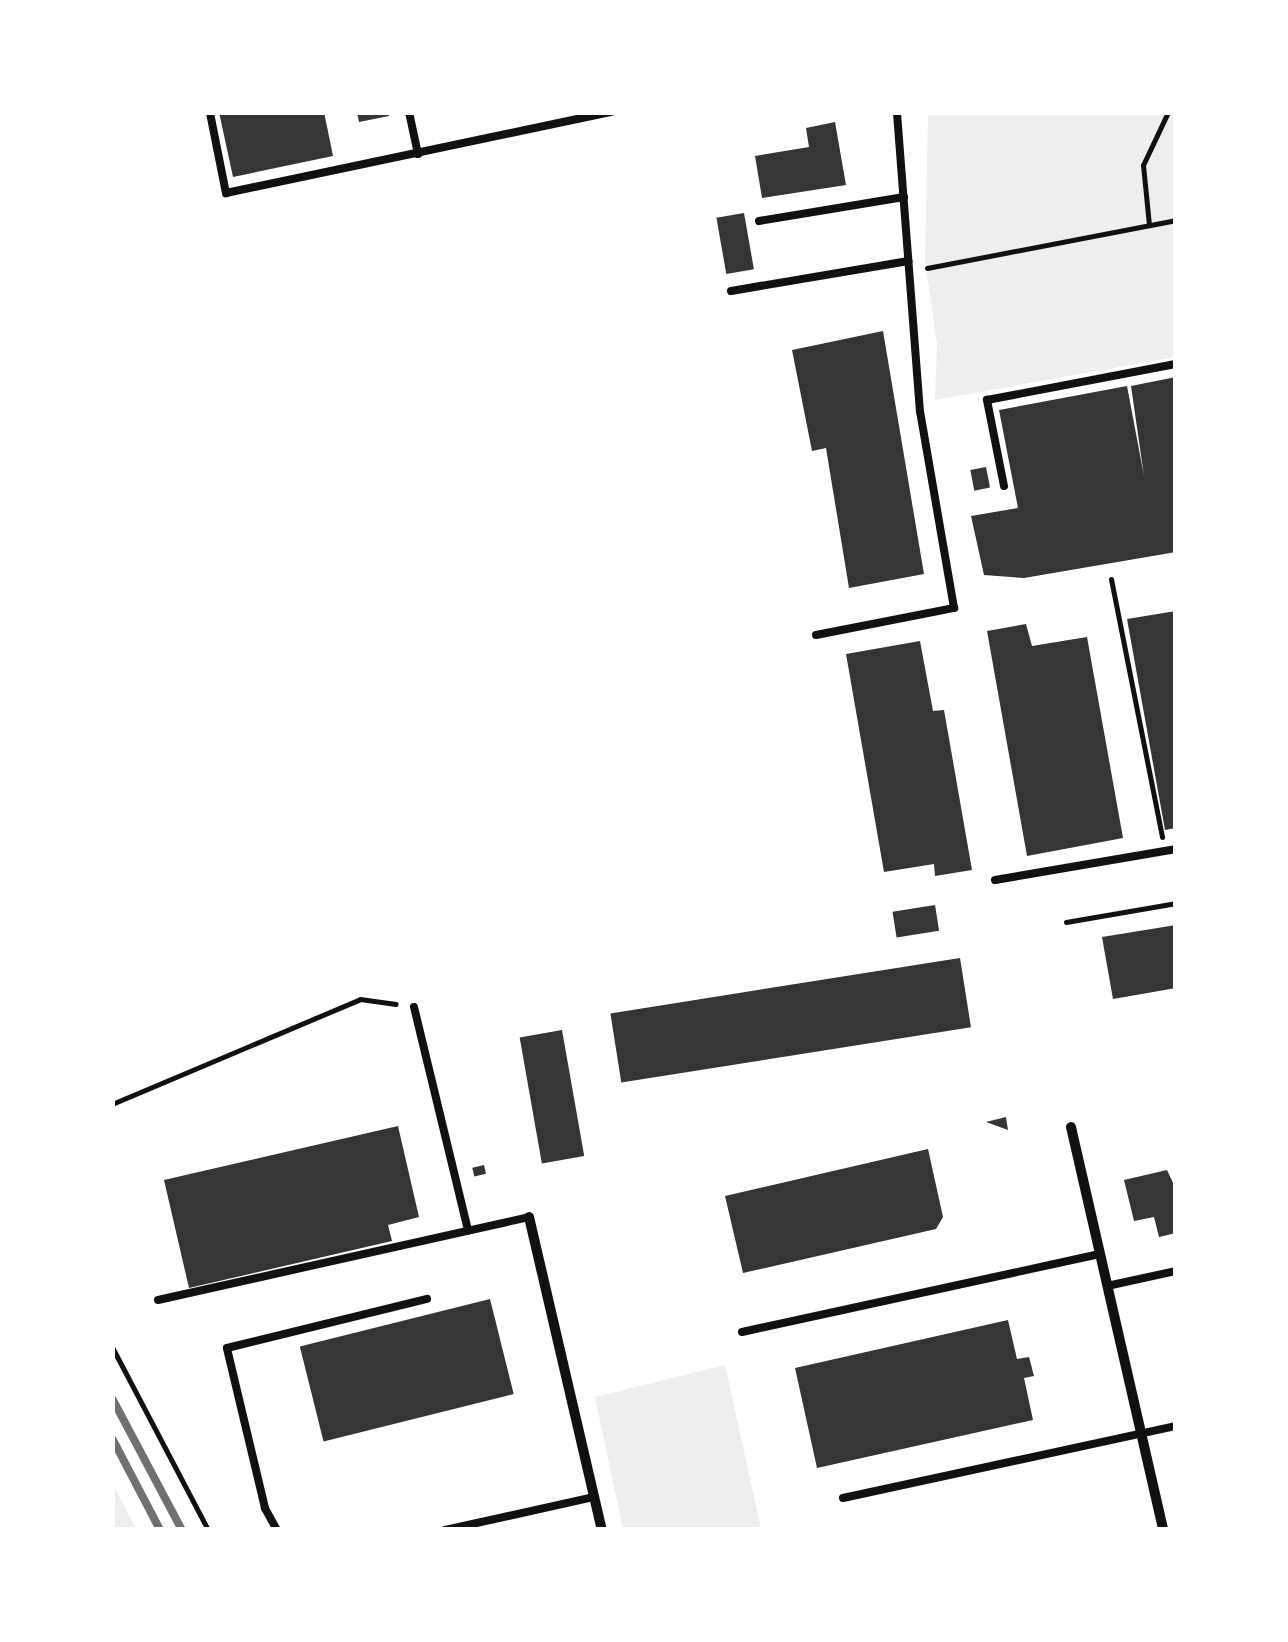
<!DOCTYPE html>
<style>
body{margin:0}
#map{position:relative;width:1288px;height:1642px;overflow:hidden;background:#fff;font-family:Inter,sans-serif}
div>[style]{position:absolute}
.green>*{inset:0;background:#eee}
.building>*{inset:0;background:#353535;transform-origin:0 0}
.path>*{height:5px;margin:-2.5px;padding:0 2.5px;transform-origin:2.5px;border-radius:2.5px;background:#111}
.service>*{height:8px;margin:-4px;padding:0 4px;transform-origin:4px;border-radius:4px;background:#111}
.minor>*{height:10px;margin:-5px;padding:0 5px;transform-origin:5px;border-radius:5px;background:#111}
.rail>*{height:8px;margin:-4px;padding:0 4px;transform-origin:4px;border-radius:4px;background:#707070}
span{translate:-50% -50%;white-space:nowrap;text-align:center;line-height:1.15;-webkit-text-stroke:8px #fff;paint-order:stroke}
.frame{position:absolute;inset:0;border:115px solid #fff;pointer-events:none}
</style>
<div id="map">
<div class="green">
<i style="clip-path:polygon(928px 113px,1175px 113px,1175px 357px,935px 400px,937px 344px,925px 260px)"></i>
<i style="clip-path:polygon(725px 1365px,761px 1529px,623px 1529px,595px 1397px)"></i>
<i style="clip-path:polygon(113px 1484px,136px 1529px,113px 1529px)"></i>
</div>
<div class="building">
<i style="clip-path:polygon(219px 112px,324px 112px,333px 156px,233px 177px)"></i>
<i style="clip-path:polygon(357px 112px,389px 112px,389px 116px,359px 122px)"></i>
<i style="clip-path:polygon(835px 122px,846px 185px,762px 198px,755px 156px,809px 147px,806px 128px)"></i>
<i style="left:744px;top:213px;width:57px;height:28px;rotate:80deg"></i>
<i style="clip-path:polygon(883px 331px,924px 574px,849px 588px,826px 448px,812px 451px,792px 350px)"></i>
<i style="clip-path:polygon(1176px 377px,1176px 552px,1024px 578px,984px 575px,971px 516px,1018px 508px,999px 410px,1127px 386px,1144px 476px,1131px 386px)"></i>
<i style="left:986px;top:467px;width:21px;height:16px;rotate:79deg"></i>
<i style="clip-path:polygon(1176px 611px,1176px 828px,1165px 830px,1127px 619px)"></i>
<i style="clip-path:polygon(1026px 624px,1032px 646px,1087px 637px,1123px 838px,1027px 856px,987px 631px)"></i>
<i style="clip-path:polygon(920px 641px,933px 711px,944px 710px,972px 870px,935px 876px,934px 864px,884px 872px,846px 654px)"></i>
<i style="left:935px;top:905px;width:26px;height:43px;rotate:81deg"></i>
<i style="clip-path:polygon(1176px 925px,1176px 988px,1113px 999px,1102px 937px)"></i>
<i style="left:960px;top:958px;width:70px;height:354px;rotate:81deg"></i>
<i style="left:562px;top:1030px;width:128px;height:43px;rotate:80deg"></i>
<i style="clip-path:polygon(1006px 1117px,1008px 1130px,986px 1122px)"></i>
<i style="clip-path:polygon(398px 1126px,419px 1217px,388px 1225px,392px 1241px,189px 1288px,164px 1180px)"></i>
<i style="clip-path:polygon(928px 1149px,943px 1217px,936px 1229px,743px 1273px,725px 1196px)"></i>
<i style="left:484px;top:1165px;width:9px;height:12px;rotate:77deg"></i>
<i style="clip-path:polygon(1167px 1170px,1176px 1189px,1176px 1233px,1159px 1237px,1154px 1217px,1134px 1221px,1124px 1180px)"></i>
<i style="left:490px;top:1299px;width:98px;height:196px;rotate:76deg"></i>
<i style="clip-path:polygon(1008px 1320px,1017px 1359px,1029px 1357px,1034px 1376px,1024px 1378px,1033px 1420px,817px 1468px,795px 1368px)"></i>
</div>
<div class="path">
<i style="left:1149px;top:225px;width:60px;rotate:-95.7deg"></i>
<i style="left:1143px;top:165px;width:59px;rotate:-64.7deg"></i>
<i style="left:927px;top:268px;width:254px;rotate:-10.9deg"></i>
<i style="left:1111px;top:579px;width:263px;rotate:78.8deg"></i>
<i style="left:1066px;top:922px;width:112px;rotate:-9.8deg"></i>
<i style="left:112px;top:1104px;width:269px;rotate:-22.9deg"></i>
<i style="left:360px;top:999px;width:36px;rotate:8deg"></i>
<i style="left:112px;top:1347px;width:207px;rotate:62.3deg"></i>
</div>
<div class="service">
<i style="left:409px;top:112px;width:43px;rotate:77.9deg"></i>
<i style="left:210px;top:113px;width:82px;rotate:78.7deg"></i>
<i style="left:226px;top:193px;width:394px;rotate:-11.9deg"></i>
<i style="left:759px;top:221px;width:147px;rotate:-9.4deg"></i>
<i style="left:731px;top:291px;width:180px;rotate:-9.6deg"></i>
<i style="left:1004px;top:486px;width:88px;rotate:-101.2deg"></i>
<i style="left:987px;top:400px;width:192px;rotate:-10.8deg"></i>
<i style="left:816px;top:635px;width:141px;rotate:-11.1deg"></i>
<i style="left:954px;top:608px;width:199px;rotate:-99.8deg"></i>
<i style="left:920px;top:412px;width:301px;rotate:-94.4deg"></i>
<i style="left:995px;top:880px;width:184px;rotate:-9.7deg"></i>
<i style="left:414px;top:1007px;width:230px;rotate:76.4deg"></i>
<i style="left:1107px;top:1286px;width:71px;rotate:-12.3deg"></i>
<i style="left:158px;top:1300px;width:380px;rotate:-12.6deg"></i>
<i style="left:742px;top:1332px;width:366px;rotate:-12.3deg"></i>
<i style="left:843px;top:1498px;width:341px;rotate:-12.2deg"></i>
<i style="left:277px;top:1530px;width:25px;rotate:-119deg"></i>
<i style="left:265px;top:1508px;width:164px;rotate:-103.4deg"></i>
<i style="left:227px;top:1348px;width:206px;rotate:-13.8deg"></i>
<i style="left:445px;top:1530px;width:153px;rotate:-12.5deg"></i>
</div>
<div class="minor">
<i style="left:1071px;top:1127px;width:413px;rotate:77.1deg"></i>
<i style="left:529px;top:1217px;width:321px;rotate:76.9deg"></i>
</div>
<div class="rail">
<i style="left:112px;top:1398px;width:149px;rotate:62.1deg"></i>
<i style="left:112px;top:1438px;width:104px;rotate:62.4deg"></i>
</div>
<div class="frame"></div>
</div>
